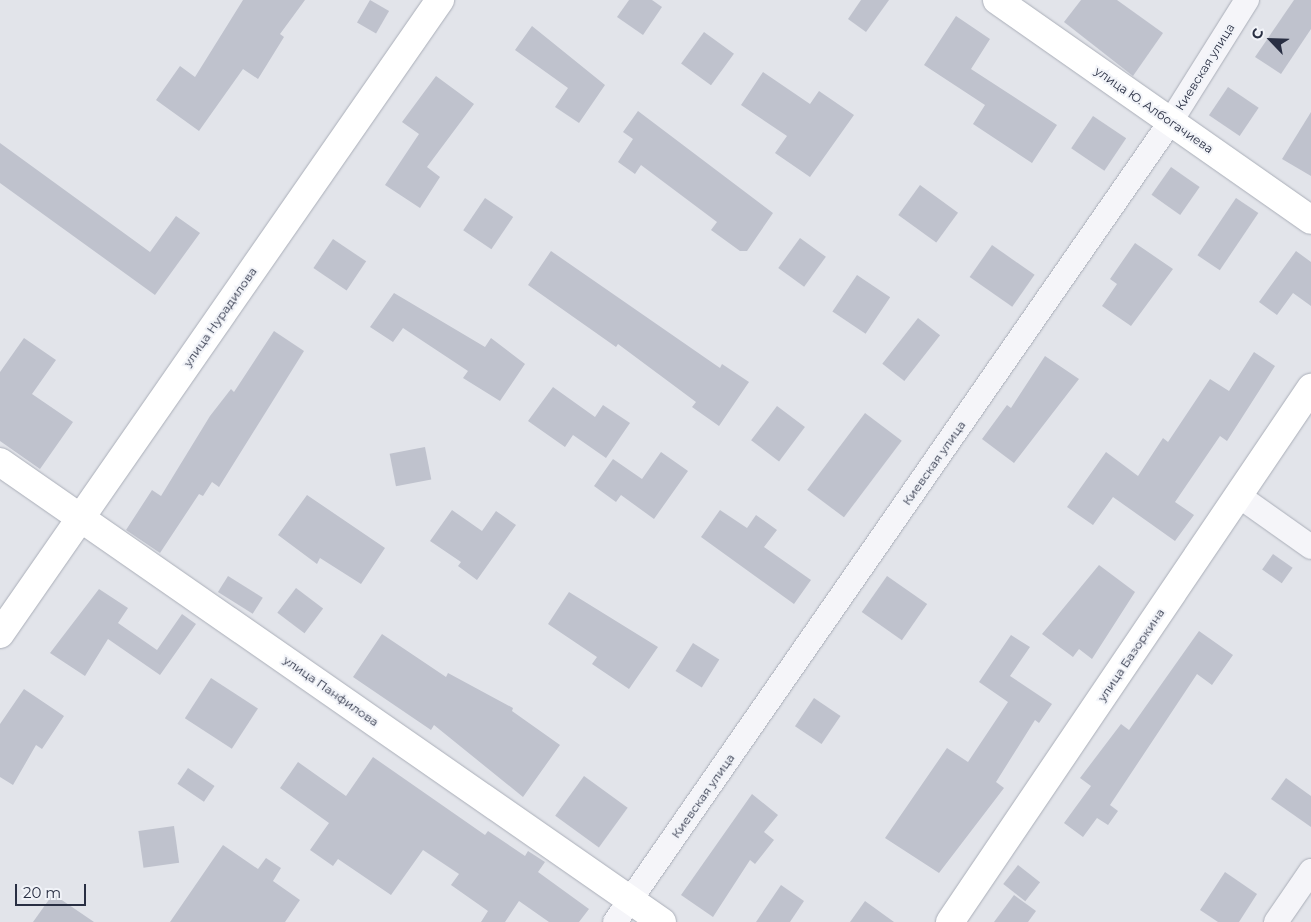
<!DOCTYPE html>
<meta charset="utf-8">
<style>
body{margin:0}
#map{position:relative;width:1311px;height:922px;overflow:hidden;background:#e2e4ea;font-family:Montserrat,sans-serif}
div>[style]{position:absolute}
.building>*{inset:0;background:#bfc2cd;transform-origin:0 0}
.roads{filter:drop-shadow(0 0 1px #aaaeb8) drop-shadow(0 0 1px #aaaeb8)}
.street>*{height:24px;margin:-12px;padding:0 12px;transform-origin:12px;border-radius:12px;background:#f5f5f9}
.secondary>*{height:28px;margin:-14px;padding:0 14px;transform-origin:14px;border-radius:14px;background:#fff}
span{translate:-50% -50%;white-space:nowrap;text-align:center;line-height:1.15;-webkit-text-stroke:4px #f1f3f8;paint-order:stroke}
.street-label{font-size:12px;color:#292f43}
.north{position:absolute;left:1246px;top:15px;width:50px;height:50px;-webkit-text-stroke:4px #f1f3f8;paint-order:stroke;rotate:294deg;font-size:14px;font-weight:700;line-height:20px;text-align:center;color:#292f43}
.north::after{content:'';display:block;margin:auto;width:18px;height:22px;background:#292f43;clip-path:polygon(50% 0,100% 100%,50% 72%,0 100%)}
.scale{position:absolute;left:15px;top:884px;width:71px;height:22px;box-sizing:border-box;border:2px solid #292f43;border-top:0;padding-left:6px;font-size:15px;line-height:18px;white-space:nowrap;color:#292f43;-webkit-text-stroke:4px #f1f3f8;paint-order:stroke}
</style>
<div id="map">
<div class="building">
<i style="clip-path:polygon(243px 0,305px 0,280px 34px,284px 37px,258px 79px,243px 69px,199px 131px,156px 100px,180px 66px,195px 77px)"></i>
<i style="left:370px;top:0;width:22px;height:26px;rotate:30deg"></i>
<i style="clip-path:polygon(629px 0,652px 0,662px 7px,643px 35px,617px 17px)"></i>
<i style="clip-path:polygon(861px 0,889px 0,866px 32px,848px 19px)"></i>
<i style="clip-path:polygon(1081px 0,1117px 0,1163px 33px,1133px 76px,1064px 22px)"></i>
<i style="clip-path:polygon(1294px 0,1311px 0,1311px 29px,1281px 74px,1255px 57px)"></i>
<i style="clip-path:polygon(956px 16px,990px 39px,971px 69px,1057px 125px,1032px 163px,973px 124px,985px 105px,924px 65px)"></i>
<i style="clip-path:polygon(532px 26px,605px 85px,579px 123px,555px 107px,568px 88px,515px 50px)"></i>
<i style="left:704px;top:32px;width:37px;height:39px;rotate:36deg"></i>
<i style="clip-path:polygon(763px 72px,810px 104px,819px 91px,854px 115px,810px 177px,775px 153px,787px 136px,741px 105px)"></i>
<i style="clip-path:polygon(436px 76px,474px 104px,427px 167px,440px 177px,420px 208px,385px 185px,419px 134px,402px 122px)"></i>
<i style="left:1228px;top:87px;width:37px;height:34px;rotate:34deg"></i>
<i style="clip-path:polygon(638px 111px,773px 213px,747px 251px,740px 251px,711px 230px,717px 222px,641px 165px,635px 174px,618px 162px,633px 139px,623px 132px)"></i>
<i style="clip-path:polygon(1311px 112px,1311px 176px,1282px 159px)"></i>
<i style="left:1093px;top:116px;width:40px;height:39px;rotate:34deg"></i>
<i style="clip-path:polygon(0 143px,150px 252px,176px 216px,200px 233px,155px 295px,0 183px)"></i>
<i style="left:1171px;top:167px;width:35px;height:34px;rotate:35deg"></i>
<i style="left:920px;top:185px;width:47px;height:37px;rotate:36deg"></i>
<i style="left:485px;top:198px;width:34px;height:39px;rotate:34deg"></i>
<i style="left:1236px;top:198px;width:27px;height:69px;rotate:34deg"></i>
<i style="left:800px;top:238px;width:32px;height:37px;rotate:36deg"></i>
<i style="left:333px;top:239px;width:40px;height:35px;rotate:34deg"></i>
<i style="clip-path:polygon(1135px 243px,1173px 269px,1131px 326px,1102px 306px,1117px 284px,1110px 279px)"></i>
<i style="left:992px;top:245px;width:52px;height:39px;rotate:35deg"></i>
<i style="clip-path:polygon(551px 251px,720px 368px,722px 364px,749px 382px,719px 426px,692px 407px,696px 402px,618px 344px,616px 347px,528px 285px)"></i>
<i style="clip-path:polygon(1296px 251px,1311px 262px,1311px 306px,1293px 293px,1277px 315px,1259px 302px)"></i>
<i style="left:857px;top:275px;width:40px;height:44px;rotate:34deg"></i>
<i style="clip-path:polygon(394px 293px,485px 347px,491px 338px,525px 364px,500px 401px,463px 378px,468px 371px,403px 328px,393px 342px,370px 327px)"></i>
<i style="left:918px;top:318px;width:28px;height:58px;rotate:38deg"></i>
<i style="clip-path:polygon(274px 331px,304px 351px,219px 487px,212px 482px,203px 496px,199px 494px,160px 553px,126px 530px,152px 490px,161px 496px,210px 416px,231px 389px,234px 392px)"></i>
<i style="clip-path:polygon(24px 338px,56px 360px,32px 394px,73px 422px,40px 469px,0 441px,0 372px)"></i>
<i style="clip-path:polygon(1254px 352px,1275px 366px,1227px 441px,1220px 436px,1175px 502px,1194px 515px,1175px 541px,1113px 497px,1093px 525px,1067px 507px,1106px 452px,1138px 476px,1163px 438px,1168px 442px,1210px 379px,1229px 391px)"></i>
<i style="clip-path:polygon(1045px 356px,1079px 379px,1014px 463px,982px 439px,1007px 405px,1011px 408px)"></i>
<i style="clip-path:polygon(553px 387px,595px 417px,603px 405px,630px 423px,606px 458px,573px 435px,565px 447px,528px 421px)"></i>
<i style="left:777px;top:406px;width:35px;height:43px;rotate:37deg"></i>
<i style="left:865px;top:413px;width:46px;height:96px;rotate:37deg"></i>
<i style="left:425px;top:447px;width:33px;height:36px;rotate:79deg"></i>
<i style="clip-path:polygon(661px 452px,688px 471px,654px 519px,621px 495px,616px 502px,594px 486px,613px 459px,642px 479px)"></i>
<i style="clip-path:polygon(307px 495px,385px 548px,361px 584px,320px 558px,317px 564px,278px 535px)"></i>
<i style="clip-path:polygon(452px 510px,482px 531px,496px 511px,516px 525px,477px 580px,458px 566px,461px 562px,430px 541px)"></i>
<i style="clip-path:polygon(720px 510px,747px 528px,756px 515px,777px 530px,764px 547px,811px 580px,794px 604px,701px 537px)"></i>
<i style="left:1273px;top:554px;width:24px;height:19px;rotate:35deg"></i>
<i style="clip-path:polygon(1099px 565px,1135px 592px,1092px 659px,1079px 649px,1073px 657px,1042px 634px)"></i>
<i style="left:228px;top:576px;width:41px;height:19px;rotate:32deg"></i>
<i style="left:887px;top:576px;width:49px;height:44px;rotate:35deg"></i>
<i style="left:296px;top:588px;width:34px;height:31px;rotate:37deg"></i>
<i style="clip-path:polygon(99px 589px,128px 608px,118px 623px,157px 650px,182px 614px,196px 624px,160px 675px,108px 639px,85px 676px,50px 653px)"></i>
<i style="clip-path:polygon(569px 592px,658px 647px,629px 689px,592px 664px,597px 657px,548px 624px)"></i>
<i style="clip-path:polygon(1199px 631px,1233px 655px,1212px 685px,1197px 674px,1110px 805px,1118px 811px,1108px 825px,1097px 818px,1083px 837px,1064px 823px,1091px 786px,1080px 778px,1121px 724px,1129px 730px)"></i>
<i style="clip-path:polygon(382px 634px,446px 677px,448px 673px,513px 708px,512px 711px,560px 745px,523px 797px,434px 725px,431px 730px,353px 677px)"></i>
<i style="clip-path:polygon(1011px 635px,1030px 647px,1010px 676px,1052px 704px,1039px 723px,1035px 720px,996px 782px,1004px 788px,939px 873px,885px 838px,947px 748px,968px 762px,1008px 702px,979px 682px)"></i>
<i style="left:693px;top:643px;width:31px;height:33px;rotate:32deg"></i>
<i style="left:211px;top:678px;width:56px;height:48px;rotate:33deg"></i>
<i style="clip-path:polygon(24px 689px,64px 716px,42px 749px,36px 745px,13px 785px,0 777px,0 724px)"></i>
<i style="left:814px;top:698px;width:32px;height:34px;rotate:34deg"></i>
<i style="clip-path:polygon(373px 757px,485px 835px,488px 831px,525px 856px,528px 851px,545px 862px,538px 872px,589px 909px,579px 922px,549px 922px,519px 901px,505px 922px,481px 922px,488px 911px,451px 885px,459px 874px,423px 850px,391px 895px,338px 859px,333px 866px,310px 850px,329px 823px,280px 788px,298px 762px,346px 796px)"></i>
<i style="left:188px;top:768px;width:32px;height:19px;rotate:34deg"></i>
<i style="left:584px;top:776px;width:54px;height:49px;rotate:36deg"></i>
<i style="clip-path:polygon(1286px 778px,1311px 796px,1311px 827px,1271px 799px)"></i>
<i style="clip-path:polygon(752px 794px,778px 815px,764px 832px,774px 840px,755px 864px,750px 860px,713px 917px,681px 895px)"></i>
<i style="left:174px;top:826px;width:37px;height:36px;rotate:82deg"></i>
<i style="clip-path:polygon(223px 845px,258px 869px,266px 858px,281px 868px,273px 881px,300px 900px,285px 922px,170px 922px)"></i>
<i style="left:1018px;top:865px;width:28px;height:24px;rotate:38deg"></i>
<i style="clip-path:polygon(1225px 872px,1257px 894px,1239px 922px,1218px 922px,1200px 910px)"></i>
<i style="clip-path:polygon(781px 885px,804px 901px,790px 922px,756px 922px)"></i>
<i style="clip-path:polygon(53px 894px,94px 922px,33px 922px)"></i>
<i style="clip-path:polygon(1014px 895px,1036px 911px,1028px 922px,994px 922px)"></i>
<i style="clip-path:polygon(865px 901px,894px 922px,850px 922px)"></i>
</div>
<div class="roads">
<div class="street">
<i style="left:1239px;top:496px;width:88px;rotate:35.3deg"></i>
<i style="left:615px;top:922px;width:975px;rotate:-55.23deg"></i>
<i style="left:1171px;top:121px;width:143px;rotate:-57.9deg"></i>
<i style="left:1276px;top:922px;width:62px;rotate:-55.5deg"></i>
</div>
<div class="secondary">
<i style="left:997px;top:0;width:383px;rotate:35deg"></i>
<i style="left:0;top:462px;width:806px;rotate:34.79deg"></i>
<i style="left:0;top:634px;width:772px;rotate:-55.24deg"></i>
<i style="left:950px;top:922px;width:645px;rotate:-55.94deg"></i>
</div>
</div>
<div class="street-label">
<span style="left:1205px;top:67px;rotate:-58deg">Киевская улица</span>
<span style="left:1154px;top:110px;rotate:35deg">улица Ю. Албогачиева</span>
<span style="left:220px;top:317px;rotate:-55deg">улица Нурадилова</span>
<span style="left:934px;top:463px;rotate:-55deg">Киевская улица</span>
<span style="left:1131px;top:655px;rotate:-56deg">улица Базоркина</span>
<span style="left:331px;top:691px;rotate:35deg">улица Панфилова</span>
<span style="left:703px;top:796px;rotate:-55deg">Киевская улица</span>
</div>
<div class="north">С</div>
<div class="scale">20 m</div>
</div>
